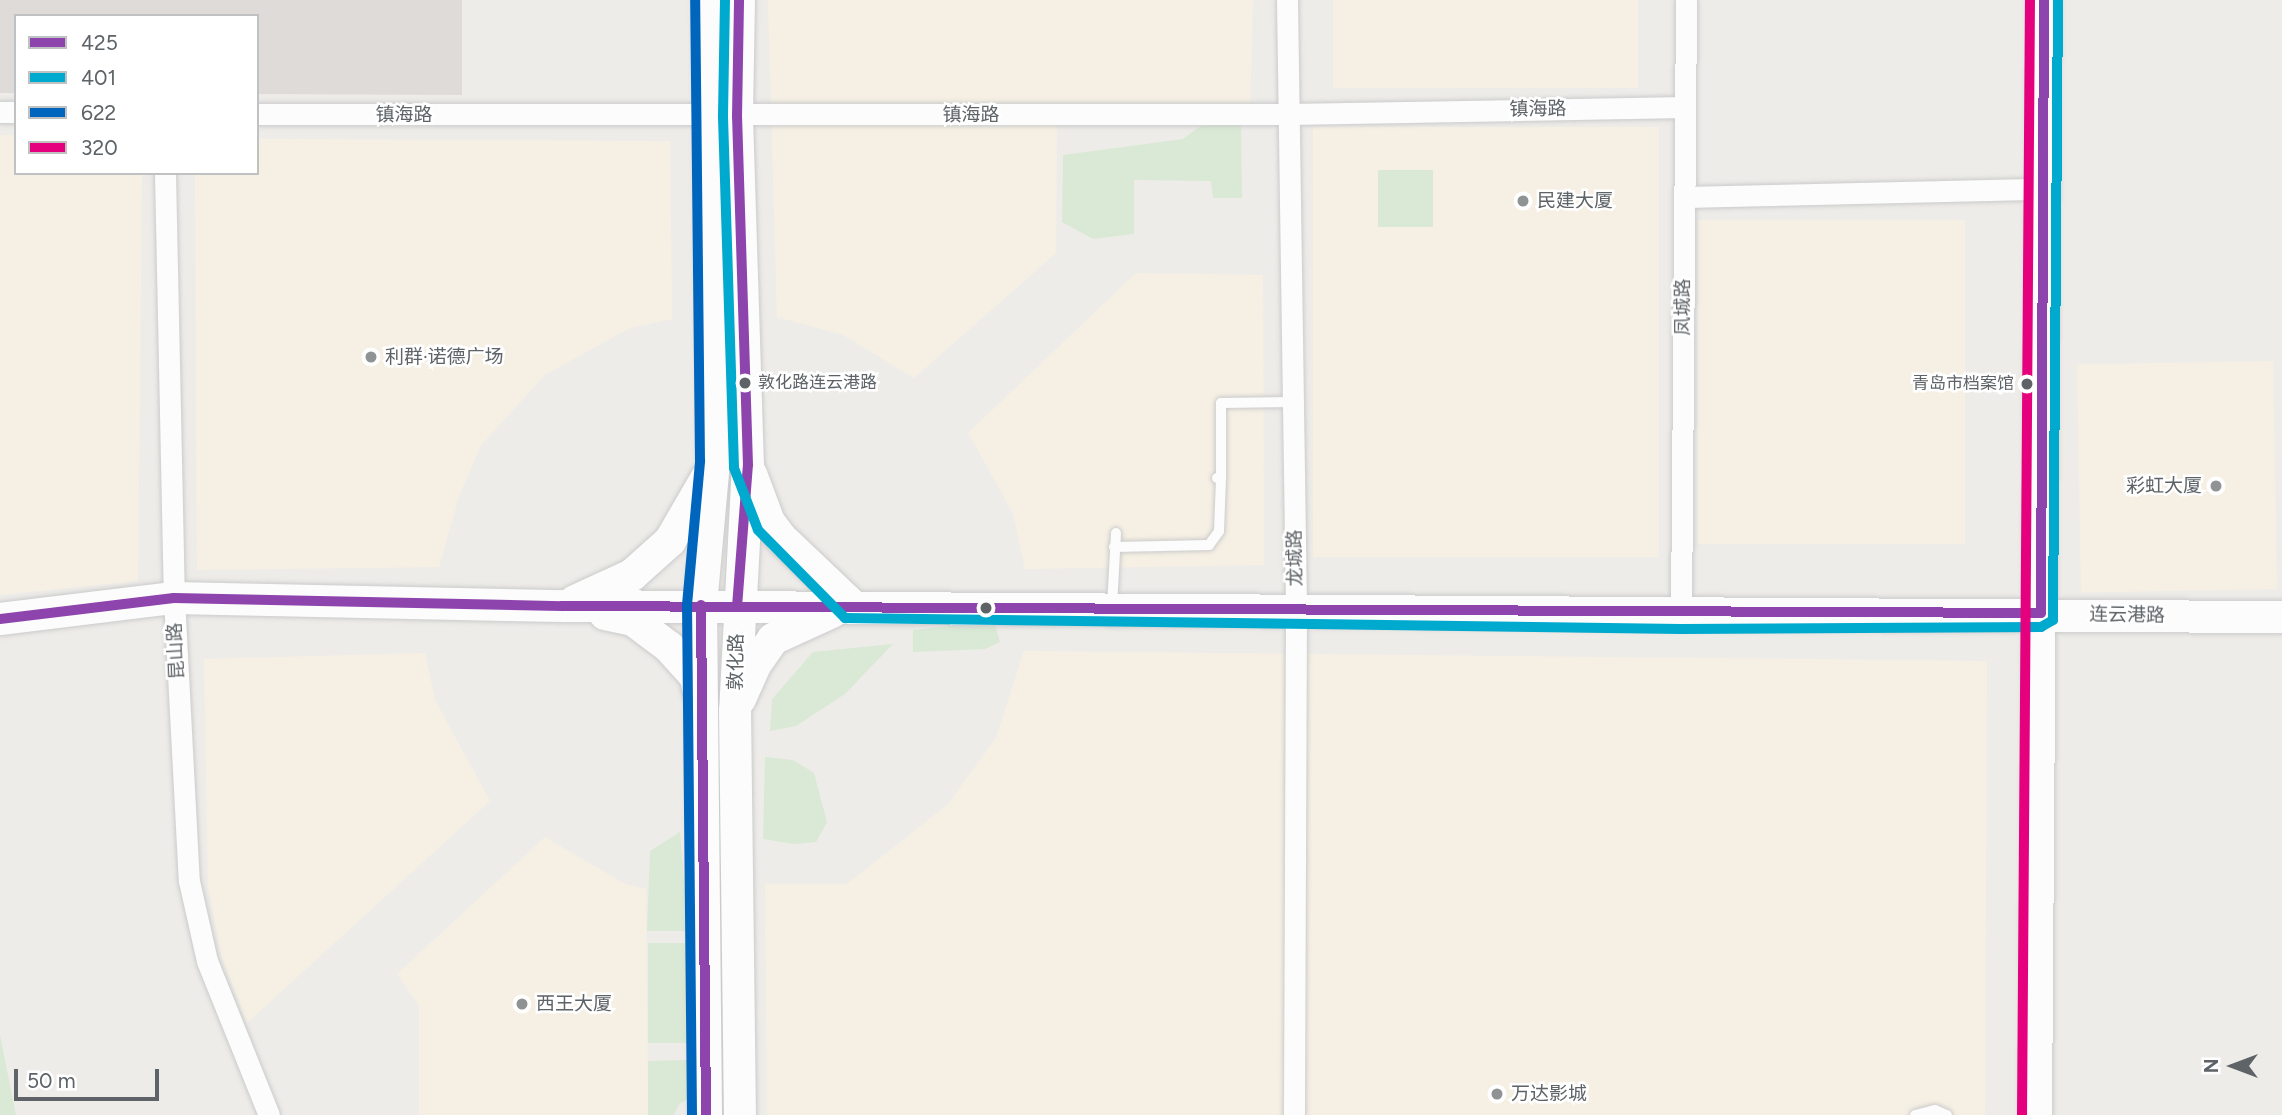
<!DOCTYPE html>
<meta charset="utf-8">
<style>
body{margin:0}
#map{position:relative;width:2282px;height:1115px;overflow:hidden;background:#eeece9;font-family:Figtree,"Noto Sans SC",sans-serif}
div>[style]{position:absolute}
.commercial>*{inset:0;background:#f6f0e4;transform-origin:0 0}
.industrial>*{inset:0;background:#dedbd9}
.green>*{inset:0;background:#d9e9d5;transform-origin:0 0}
.roads{filter:drop-shadow(0 0 2px #cacbcb) drop-shadow(0 0 2px #cacbcb)}
.service>*{height:10px;margin:-5px;padding:0 5px;transform-origin:5px;border-radius:5px;background:#fcfcfc}
.minor>*{height:21px;margin:-10.5px;padding:0 10.5px;transform-origin:10.5px;border-radius:10.5px;background:#fcfcfc}
.secondary>*{height:32px;margin:-16px;padding:0 16px;transform-origin:16px;border-radius:16px;background:#fcfcfc}
.bus-1>*{height:10px;margin:-5px;padding:0 5px;transform-origin:5px;border-radius:5px;background:#8e44ad}
.bus-2>*{height:10px;margin:-5px;padding:0 5px;transform-origin:5px;border-radius:5px;background:#00a9ce}
.bus-3>*{height:10px;margin:-5px;padding:0 5px;transform-origin:5px;border-radius:5px;background:#0065bd}
.bus-4>*{height:10px;margin:-5px;padding:0 5px;transform-origin:5px;border-radius:5px;background:#e5007d}
.dots>*{width:19px;height:19px;translate:-50% -50%;box-sizing:border-box;border:4px solid #fff;border-radius:50%}
span{translate:-50% -50%;white-space:nowrap;text-align:center;line-height:1.15;-webkit-text-stroke:5px #fff;paint-order:stroke}
.bus-label{font-size:17px;color:#5e6367}
.left{translate:0 -50%;text-align:left}
.right{translate:-100% -50%;text-align:right}
.street-label{font-size:19px;color:#5e6367}
.poi-label{font-size:19px;color:#5e6367}
.legend{position:absolute;left:14px;top:14px;width:245px;height:161px;box-sizing:border-box;background:#fff;border:2px solid #bfc1c2;margin:0;padding:9px 12px;list-style:none;font-size:21px;color:#5e6367}
.legend li{display:flex;align-items:center;gap:14px;height:35px}
.legend b{width:35px;border:2px solid #bfc1c2}
.north{position:absolute;left:2198px;top:1031px;width:70px;height:70px;-webkit-text-stroke:5px #fff;paint-order:stroke;rotate:270deg;font-size:19px;font-weight:700;line-height:28px;text-align:center;color:#5e6367}
.north::after{content:'';display:block;margin:auto;width:24px;height:32px;background:#5e6367;clip-path:polygon(50% 0,100% 100%,50% 72%,0 100%)}
.scale{position:absolute;left:14px;top:1069px;width:145px;height:32px;box-sizing:border-box;border:4px solid #5e6367;border-top:0;padding-left:9px;font-size:21px;line-height:24px;white-space:nowrap;color:#5e6367;-webkit-text-stroke:5px #fff;paint-order:stroke}
</style>
<div id="map">
<div class="commercial">
<i style="clip-path:polygon(768px 0,1253px 0,1250px 113px,1057px 115px,1056px 253px,914px 378px,843px 335px,777px 317px)"></i>
<i style="left:1333px;top:0;width:305px;height:88px"></i>
<i style="left:1659px;top:127px;width:430px;height:346px;rotate:90deg"></i>
<i style="clip-path:polygon(0 135px,16px 135px,16px 173px,142px 173px,138px 581px,0 595px)"></i>
<i style="clip-path:polygon(257px 139px,670px 141px,672px 319px,630px 328px,546px 374px,481px 445px,459px 496px,439px 567px,197px 570px,195px 173px,257px 173px)"></i>
<i style="left:1965px;top:220px;width:324px;height:267px;rotate:90deg"></i>
<i style="clip-path:polygon(1136px 273px,1263px 275px,1264px 565px,1025px 569px,1013px 513px,968px 433px)"></i>
<i style="left:2273px;top:361px;width:228px;height:196px;rotate:89deg"></i>
<i style="clip-path:polygon(1024px 651px,1987px 661px,1985px 1115px,767px 1115px,765px 884px,847px 884px,947px 805px,996px 738px)"></i>
<i style="clip-path:polygon(425px 653px,435px 700px,490px 801px,247px 1023px,221px 955px,208px 886px,204px 659px)"></i>
<i style="clip-path:polygon(545px 837px,625px 884px,646px 889px,648px 1115px,419px 1115px,419px 1005px,397px 974px)"></i>
</div>
<div class="industrial">
<i style="clip-path:polygon(0 0,462px 0,462px 95px,257px 94px,257px 16px,16px 16px,16px 93px,0 93px)"></i>
</div>
<div class="green">
<i style="clip-path:polygon(1203px 124px,1241px 124px,1242px 198px,1213px 198px,1211px 181px,1134px 180px,1134px 234px,1093px 239px,1062px 222px,1063px 155px,1183px 139px)"></i>
<i style="left:1378px;top:170px;width:55px;height:57px"></i>
<i style="clip-path:polygon(994px 621px,1000px 642px,985px 649px,913px 652px,913px 630px)"></i>
<i style="clip-path:polygon(893px 644px,845px 694px,796px 726px,770px 731px,772px 699px,813px 652px)"></i>
<i style="clip-path:polygon(765px 757px,793px 760px,814px 773px,827px 822px,816px 842px,794px 844px,763px 839px)"></i>
<i style="clip-path:polygon(680px 832px,688px 931px,647px 931px,650px 851px)"></i>
<i style="left:688px;top:943px;width:100px;height:40px;rotate:90deg"></i>
<i style="clip-path:polygon(0 1035px,16px 1115px,0 1115px)"></i>
<i style="clip-path:polygon(688px 1060px,688px 1099px,679px 1104px,674px 1115px,648px 1115px,648px 1061px)"></i>
</div>
<div class="roads">
<div class="service">
<i style="left:1217px;top:478px;width:4px"></i>
<i style="left:1221px;top:478px;width:75px;rotate:-90deg"></i>
<i style="left:1221px;top:403px;width:70px;rotate:-0.8deg"></i>
<i style="left:1114px;top:547px;width:95px;rotate:-1.2deg"></i>
<i style="left:1209px;top:545px;width:17px;rotate:-54deg"></i>
<i style="left:1219px;top:531px;width:53px;rotate:-87.8deg"></i>
<i style="left:1112px;top:607px;width:74px;rotate:-86.9deg"></i>
<i style="left:1915px;top:1115px;width:21px;rotate:-14deg"></i>
<i style="left:1935px;top:1110px;width:13px;rotate:23deg"></i>
</div>
<div class="minor">
<i style="left:1287px;top:0;width:610px;rotate:89.15deg"></i>
<i style="left:1296px;top:610px;width:505px;rotate:90.23deg"></i>
<i style="left:0;top:112px;width:16px"></i>
<i style="left:257px;top:114px;width:1032px"></i>
<i style="left:1289px;top:114px;width:396px;rotate:-1deg"></i>
<i style="left:165px;top:173px;width:425px;rotate:88.8deg"></i>
<i style="left:174px;top:598px;width:283px;rotate:87deg"></i>
<i style="left:189px;top:881px;width:82px;rotate:77.3deg"></i>
<i style="left:207px;top:961px;width:166px;rotate:68.1deg"></i>
<i style="left:1684px;top:197px;width:359px;rotate:-1.3deg"></i>
<i style="left:1681px;top:615px;width:615px;rotate:-89.53deg"></i>
</div>
<div class="secondary">
<i style="left:739px;top:0;width:117px;rotate:91deg"></i>
<i style="left:737px;top:117px;width:348px;rotate:88.2deg"></i>
<i style="left:748px;top:465px;width:245px;rotate:93deg"></i>
<i style="left:735px;top:710px;width:405px;rotate:89.3deg"></i>
<i style="left:751px;top:474px;width:51px;rotate:69.4deg"></i>
<i style="left:769px;top:522px;width:20px;rotate:53deg"></i>
<i style="left:781px;top:538px;width:99px;rotate:43.4deg"></i>
<i style="left:575px;top:601px;width:63px;rotate:-24.5deg"></i>
<i style="left:632px;top:575px;width:51px;rotate:-41.8deg"></i>
<i style="left:670px;top:541px;width:72px;rotate:-59.9deg"></i>
<i style="left:605px;top:614px;width:29px;rotate:12deg"></i>
<i style="left:633px;top:620px;width:45px;rotate:36.9deg"></i>
<i style="left:669px;top:647px;width:40px;rotate:48deg"></i>
<i style="left:696px;top:677px;width:16px;rotate:79deg"></i>
<i style="left:0;top:619px;width:175px;rotate:-6.9deg"></i>
<i style="left:174px;top:598px;width:388px;rotate:1.2deg"></i>
<i style="left:562px;top:606px;width:1720px;rotate:0.37deg"></i>
<i style="left:740px;top:699px;width:37px;rotate:-66deg"></i>
<i style="left:755px;top:665px;width:32px;rotate:-55deg"></i>
<i style="left:773px;top:639px;width:65px;rotate:-24.6deg"></i>
<i style="left:706px;top:1115px;width:510px;rotate:-90.56deg"></i>
<i style="left:701px;top:605px;width:144px;rotate:-84.8deg"></i>
<i style="left:714px;top:462px;width:462px;rotate:-90.6deg"></i>
<i style="left:2036px;top:1115px;width:1115px;rotate:-89.59deg"></i>
</div>
</div>
<div class="bus-1">
<i style="left:701px;top:605px;width:510px;rotate:89.44deg"></i>
<i style="left:737px;top:607px;width:142px;rotate:-85.6deg"></i>
<i style="left:748px;top:465px;width:348px;rotate:-91.8deg"></i>
<i style="left:737px;top:117px;width:117px;rotate:-89deg"></i>
<i style="left:0;top:619px;width:175px;rotate:-6.9deg"></i>
<i style="left:174px;top:598px;width:388px;rotate:1.2deg"></i>
<i style="left:562px;top:606px;width:1479px;rotate:0.27deg"></i>
<i style="left:2041px;top:613px;width:613px;rotate:-89.72deg"></i>
</div>
<div class="bus-2">
<i style="left:725px;top:0;width:117px;rotate:91deg"></i>
<i style="left:723px;top:117px;width:351px;rotate:88.2deg"></i>
<i style="left:734px;top:468px;width:66px;rotate:68.8deg"></i>
<i style="left:758px;top:530px;width:124px;rotate:45.3deg"></i>
<i style="left:845px;top:618px;width:836px;rotate:0.75deg"></i>
<i style="left:1681px;top:629px;width:360px;rotate:-0.3deg"></i>
<i style="left:2041px;top:627px;width:14px;rotate:-30deg"></i>
<i style="left:2053px;top:620px;width:620px;rotate:-89.54deg"></i>
</div>
<div class="bus-3">
<i style="left:692px;top:1115px;width:510px;rotate:-90.56deg"></i>
<i style="left:687px;top:605px;width:145px;rotate:-84.8deg"></i>
<i style="left:700px;top:461px;width:461px;rotate:-90.6deg"></i>
</div>
<div class="bus-4">
<i style="left:2022px;top:1115px;width:1115px;rotate:-89.59deg"></i>
</div>
<div class="dots">
<i style="left:1523px;top:201px;background:#909394"></i>
<i style="left:371px;top:357px;background:#909394"></i>
<i style="left:745px;top:383px;background:#5e6367"></i>
<i style="left:2027px;top:384px;background:#5e6367"></i>
<i style="left:2216px;top:486px;background:#909394"></i>
<i style="left:986px;top:608px;background:#5e6367"></i>
<i style="left:522px;top:1004px;background:#909394"></i>
<i style="left:1497px;top:1094px;background:#909394"></i>
</div>
<div class="bus-label">
<span class="left" style="left:758px;top:383px">敦化路连云港路</span>
<span class="right" style="left:2014px;top:384px">青岛市档案馆</span>
</div>
<div class="street-label">
<span style="left:1538px;top:109px;rotate:-1deg">镇海路</span>
<span style="left:404px;top:115px">镇海路</span>
<span style="left:971px;top:115px">镇海路</span>
<span style="left:1683px;top:307px;rotate:-90deg">凤城路</span>
<span style="left:1295px;top:558px;rotate:-91deg">龙城路</span>
<span style="left:2127px;top:615px;rotate:1deg">连云港路</span>
<span style="left:176px;top:651px;rotate:-93deg">昆山路</span>
<span style="left:736px;top:662px;rotate:-89deg">敦化路</span>
</div>
<div class="poi-label">
<span class="left" style="left:1537px;top:201px">民建大厦</span>
<span class="left" style="left:385px;top:357px">利群·诺德广场</span>
<span class="right" style="left:2202px;top:486px">彩虹大厦</span>
<span class="left" style="left:536px;top:1004px">西王大厦</span>
<span class="left" style="left:1511px;top:1094px">万达影城</span>
</div>
<ul class="legend">
<li><b style="height:9px;background:#8e44ad"></b>425</li>
<li><b style="height:9px;background:#00a9ce"></b>401</li>
<li><b style="height:9px;background:#0065bd"></b>622</li>
<li><b style="height:9px;background:#e5007d"></b>320</li>
</ul>
<div class="north">N</div>
<div class="scale">50 m</div>
</div>
